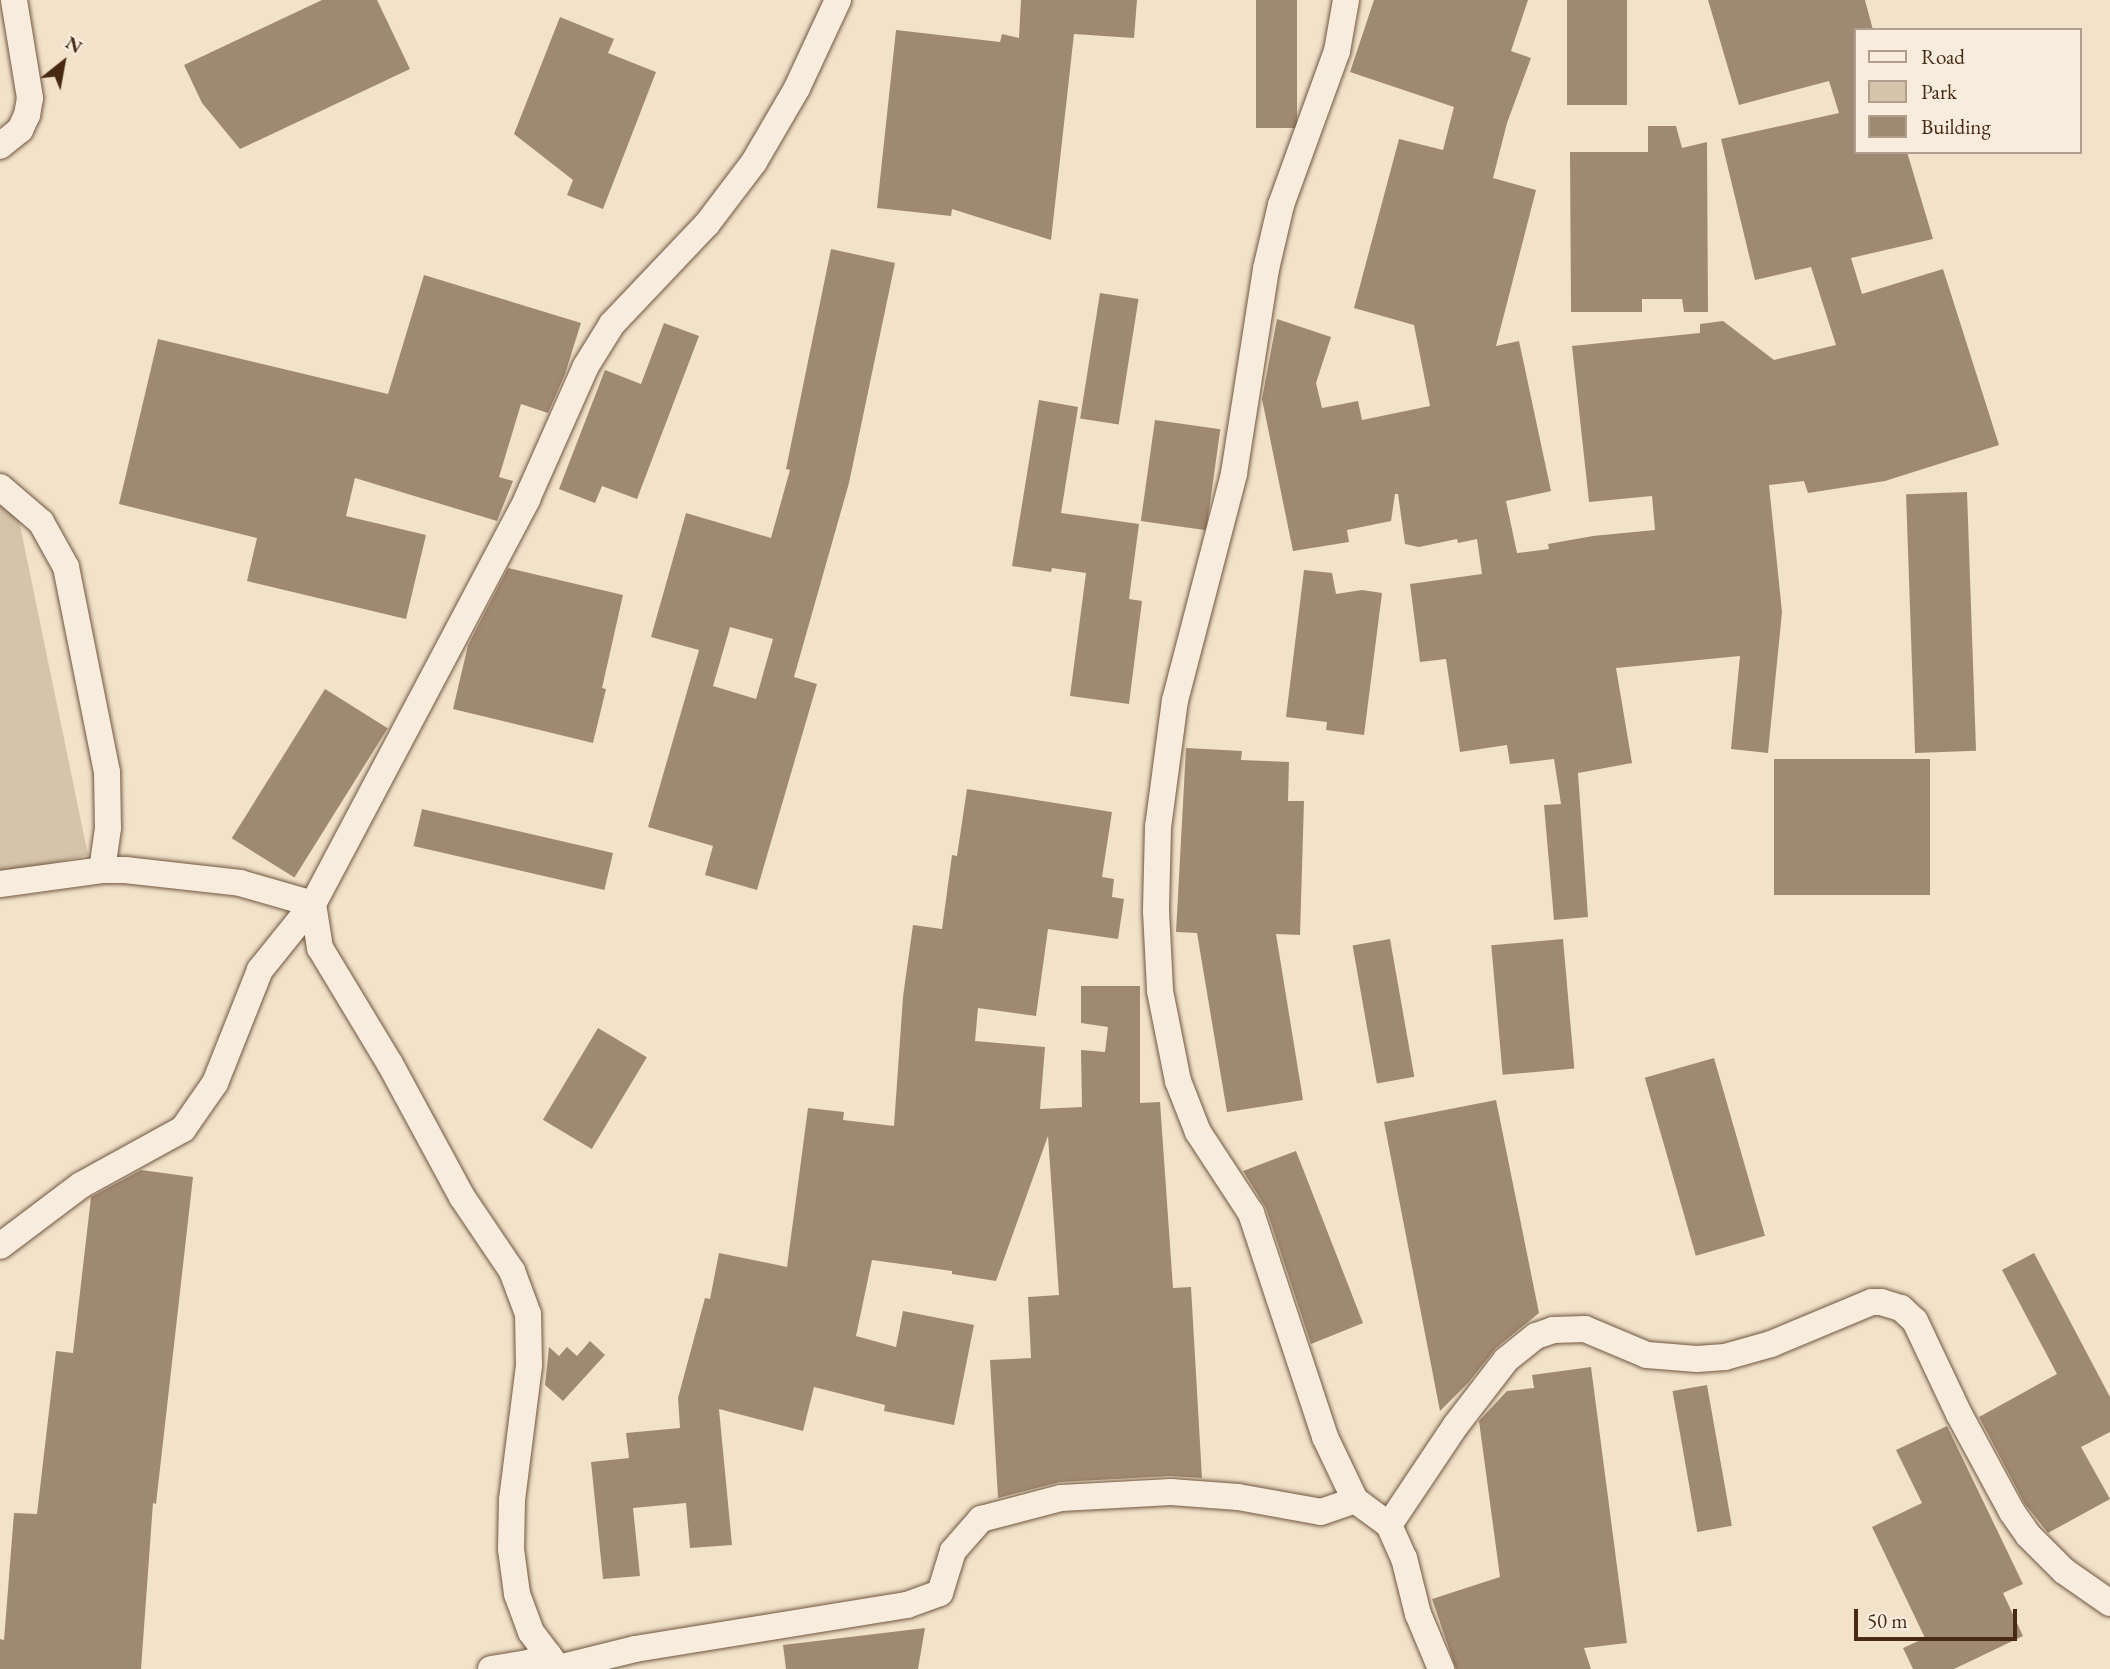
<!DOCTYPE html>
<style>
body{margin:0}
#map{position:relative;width:2110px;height:1669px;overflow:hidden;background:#f2e2ca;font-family:"EB Garamond",serif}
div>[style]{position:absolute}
.green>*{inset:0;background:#d5c3ab}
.building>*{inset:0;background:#a08972;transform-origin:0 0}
.roads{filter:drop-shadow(0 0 2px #725740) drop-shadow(0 0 2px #725740)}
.street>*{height:26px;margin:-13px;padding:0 13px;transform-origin:13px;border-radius:13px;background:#f7ecdd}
span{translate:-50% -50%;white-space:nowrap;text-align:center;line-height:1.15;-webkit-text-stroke:5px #f7ecdd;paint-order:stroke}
.legend{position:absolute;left:1854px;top:28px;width:228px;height:126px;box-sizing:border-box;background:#f7ecdd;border:2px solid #b19e8c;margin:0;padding:9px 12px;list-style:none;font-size:21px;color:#482912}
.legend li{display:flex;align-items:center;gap:14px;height:35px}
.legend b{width:35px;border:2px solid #b19e8c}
.north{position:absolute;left:28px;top:28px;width:70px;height:70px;-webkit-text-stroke:5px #f7ecdd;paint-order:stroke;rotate:31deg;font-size:19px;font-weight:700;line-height:28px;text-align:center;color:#482912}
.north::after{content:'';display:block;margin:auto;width:24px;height:32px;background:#482912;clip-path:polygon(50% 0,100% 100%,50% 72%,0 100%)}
.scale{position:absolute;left:1854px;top:1609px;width:163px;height:32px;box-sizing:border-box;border:4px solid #482912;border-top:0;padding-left:9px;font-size:21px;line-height:24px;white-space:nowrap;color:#482912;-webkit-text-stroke:5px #f7ecdd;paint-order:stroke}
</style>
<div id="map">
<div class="green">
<i style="clip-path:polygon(0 499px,16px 506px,88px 855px,0 875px)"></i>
</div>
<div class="building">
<i style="clip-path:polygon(322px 0,377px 0,410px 69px,240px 149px,202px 103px,184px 65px)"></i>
<i style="clip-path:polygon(1021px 0,1137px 0,1134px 38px,1074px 34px,1051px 240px,952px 209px,951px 216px,877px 208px,896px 30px,1000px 42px,1002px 34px,1019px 38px)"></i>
<i style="left:1256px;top:0;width:41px;height:128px"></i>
<i style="clip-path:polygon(1374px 0,1528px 0,1511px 51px,1531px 58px,1507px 123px,1493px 178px,1536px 190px,1496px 346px,1519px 341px,1551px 491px,1506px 501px,1517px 553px,1549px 549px,1548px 544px,1593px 536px,1655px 530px,1652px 496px,1589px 502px,1572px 346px,1700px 333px,1700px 324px,1723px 321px,1774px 360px,1836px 345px,1811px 267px,1755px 280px,1721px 139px,1839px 113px,1829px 81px,1739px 105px,1708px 0,1865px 0,1873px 30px,1856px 30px,1856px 152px,1907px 152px,1933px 239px,1851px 258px,1862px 294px,1943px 269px,1999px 445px,1885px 481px,1808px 493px,1804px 481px,1769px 485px,1782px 612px,1768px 753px,1731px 749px,1740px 656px,1616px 668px,1632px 763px,1578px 773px,1588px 917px,1554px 920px,1544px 805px,1561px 804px,1554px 759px,1510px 764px,1507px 745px,1460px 752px,1446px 659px,1420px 662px,1410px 584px,1482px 574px,1477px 539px,1458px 543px,1457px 539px,1419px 547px,1405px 544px,1398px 494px,1395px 494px,1391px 521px,1347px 530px,1349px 542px,1293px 551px,1262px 399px,1277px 319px,1331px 337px,1316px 383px,1322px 408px,1358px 401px,1362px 420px,1430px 406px,1414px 325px,1354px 308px,1399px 139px,1443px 150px,1454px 107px,1350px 72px)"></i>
<i style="left:1567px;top:0;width:60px;height:105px"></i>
<i style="clip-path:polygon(560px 17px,614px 39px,608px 53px,656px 72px,603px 209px,567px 195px,573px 180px,514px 134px)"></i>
<i style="clip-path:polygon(1648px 126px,1676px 126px,1682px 148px,1707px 142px,1708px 312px,1684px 312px,1682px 299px,1642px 299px,1642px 312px,1571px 312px,1570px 152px,1648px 152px)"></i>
<i style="clip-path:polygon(evenodd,831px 249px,895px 263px,849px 483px,794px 677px,817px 684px,757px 890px,705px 875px,713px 846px,648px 827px,699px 650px,651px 637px,686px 513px,771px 538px,790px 470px,786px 469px,831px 249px,730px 627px,773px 639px,756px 699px,713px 686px,730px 627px)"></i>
<i style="clip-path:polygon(424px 275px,581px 323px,565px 374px,548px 413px,521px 404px,499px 477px,513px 481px,497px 521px,355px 478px,346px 516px,426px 535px,406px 619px,247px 581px,257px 538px,119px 504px,158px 339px,388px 394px)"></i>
<i style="left:1100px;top:293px;width:39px;height:127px;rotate:9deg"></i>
<i style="clip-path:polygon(664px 323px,699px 336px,637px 499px,602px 486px,595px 503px,559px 489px,605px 370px,641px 384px)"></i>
<i style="clip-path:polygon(1039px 400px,1078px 407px,1061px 513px,1139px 524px,1129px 599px,1142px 601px,1129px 704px,1070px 696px,1086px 573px,1052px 568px,1051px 572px,1012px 566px)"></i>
<i style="left:1155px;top:420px;width:66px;height:102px;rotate:8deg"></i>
<i style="left:1967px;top:492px;width:259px;height:61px;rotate:88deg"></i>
<i style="clip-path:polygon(508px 568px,623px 595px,602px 688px,606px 689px,593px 743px,453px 709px,468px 645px)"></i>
<i style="clip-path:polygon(1304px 570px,1332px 573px,1336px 594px,1362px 590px,1382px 593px,1364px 735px,1326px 730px,1327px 722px,1286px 717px)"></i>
<i style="left:325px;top:689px;width:74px;height:176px;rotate:32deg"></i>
<i style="clip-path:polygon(1186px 748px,1242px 751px,1241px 760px,1289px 762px,1288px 801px,1304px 801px,1300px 935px,1276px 934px,1303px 1100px,1227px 1112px,1197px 933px,1176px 932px)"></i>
<i style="left:1774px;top:759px;width:156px;height:136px"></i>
<i style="clip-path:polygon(967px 789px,1112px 812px,1102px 877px,1114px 879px,1112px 897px,1124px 899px,1118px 939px,1048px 929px,1036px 1016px,978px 1008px,975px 1041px,1045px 1047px,1040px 1109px,1082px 1107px,1081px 1050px,1105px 1052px,1108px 1027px,1081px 1023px,1081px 986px,1140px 986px,1140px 1103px,1160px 1102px,1173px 1288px,1191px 1287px,1202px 1478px,1170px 1476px,1060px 1482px,998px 1498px,990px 1360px,1031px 1358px,1028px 1297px,1059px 1295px,1048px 1136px,996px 1281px,952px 1274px,952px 1271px,872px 1260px,856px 1336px,896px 1347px,903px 1311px,974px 1325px,954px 1425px,884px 1411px,885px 1405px,814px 1387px,803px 1431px,719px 1409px,732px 1545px,690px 1548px,686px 1503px,633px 1508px,640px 1576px,603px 1579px,591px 1462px,629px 1458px,626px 1433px,680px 1428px,678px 1398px,705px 1298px,710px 1299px,719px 1253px,787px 1267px,808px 1108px,844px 1112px,843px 1120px,894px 1126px,903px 997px,913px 925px,942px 929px,952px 855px,957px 856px)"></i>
<i style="left:422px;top:809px;width:196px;height:38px;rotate:13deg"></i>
<i style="left:1390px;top:939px;width:140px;height:38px;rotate:80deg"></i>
<i style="left:1563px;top:939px;width:130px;height:72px;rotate:85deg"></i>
<i style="left:598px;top:1028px;width:57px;height:107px;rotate:31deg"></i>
<i style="left:1714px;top:1058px;width:185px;height:72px;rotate:74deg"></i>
<i style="clip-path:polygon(1496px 1100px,1539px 1313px,1496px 1348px,1468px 1383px,1440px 1411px,1384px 1122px)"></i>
<i style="clip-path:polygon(1296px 1151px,1363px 1323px,1311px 1344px,1266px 1208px,1243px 1171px)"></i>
<i style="clip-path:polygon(141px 1170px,193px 1177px,156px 1504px,153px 1503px,141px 1669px,0 1669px,0 1639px,4px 1640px,14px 1513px,37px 1514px,56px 1351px,73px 1353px,91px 1197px)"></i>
<i style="clip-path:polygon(2034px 1253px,2110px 1397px,2110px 1432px,2081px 1447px,2110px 1499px,2048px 1533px,2025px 1504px,1979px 1417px,2057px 1374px,2002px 1270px)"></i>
<i style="clip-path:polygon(590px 1341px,605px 1355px,563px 1401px,545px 1385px,549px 1347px,559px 1356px,567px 1347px,577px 1356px)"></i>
<i style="clip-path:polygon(1591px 1367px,1627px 1643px,1584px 1648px,1591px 1669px,1456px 1669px,1432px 1599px,1500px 1577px,1479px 1421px,1507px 1391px,1534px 1388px,1532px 1375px)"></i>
<i style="left:1707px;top:1385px;width:143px;height:35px;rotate:80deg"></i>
<i style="clip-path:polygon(1947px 1426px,2023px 1584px,2003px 1593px,2023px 1636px,1954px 1669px,1913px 1669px,1903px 1648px,1925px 1638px,1872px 1527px,1922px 1503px,1896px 1450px)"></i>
<i style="clip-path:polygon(925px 1628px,918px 1669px,786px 1669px,783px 1645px)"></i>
</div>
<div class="roads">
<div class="street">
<i style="left:1346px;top:0;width:52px;rotate:100deg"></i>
<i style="left:1337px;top:51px;width:164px;rotate:110deg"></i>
<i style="left:1281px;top:205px;width:66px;rotate:103.2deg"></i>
<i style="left:1266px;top:269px;width:207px;rotate:98.9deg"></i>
<i style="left:1234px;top:474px;width:234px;rotate:104.6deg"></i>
<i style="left:1175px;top:700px;width:128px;rotate:97.6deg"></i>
<i style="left:1158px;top:827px;width:84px;rotate:91.4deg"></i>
<i style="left:1156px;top:911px;width:80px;rotate:87.1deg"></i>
<i style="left:1160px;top:991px;width:92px;rotate:78.7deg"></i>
<i style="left:1178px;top:1081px;width:55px;rotate:68.6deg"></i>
<i style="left:1198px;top:1132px;width:97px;rotate:56.8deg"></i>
<i style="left:1251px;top:1213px;width:236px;rotate:71.7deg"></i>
<i style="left:1325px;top:1437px;width:70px;rotate:64.5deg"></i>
<i style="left:1355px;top:1500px;width:42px;rotate:36.3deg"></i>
<i style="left:1389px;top:1525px;width:36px;rotate:66deg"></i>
<i style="left:1404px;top:1558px;width:58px;rotate:76deg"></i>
<i style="left:1418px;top:1614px;width:60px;rotate:67.3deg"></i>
<i style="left:0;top:146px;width:26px;rotate:-39deg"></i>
<i style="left:20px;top:130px;width:17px;rotate:-65deg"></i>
<i style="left:27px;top:115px;width:17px;rotate:-80deg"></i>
<i style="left:30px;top:98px;width:99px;rotate:-99.3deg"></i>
<i style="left:0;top:487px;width:54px;rotate:40.5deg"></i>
<i style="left:41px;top:522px;width:51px;rotate:60.9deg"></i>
<i style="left:66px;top:567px;width:209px;rotate:78.7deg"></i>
<i style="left:107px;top:772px;width:56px;rotate:89deg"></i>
<i style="left:108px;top:828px;width:42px;rotate:98.1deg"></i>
<i style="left:0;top:884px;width:103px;rotate:-7.8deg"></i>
<i style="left:102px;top:870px;width:23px"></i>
<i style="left:125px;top:870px;width:116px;rotate:6.4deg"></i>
<i style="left:240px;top:883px;width:76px;rotate:16deg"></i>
<i style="left:313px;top:904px;width:85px;rotate:128.8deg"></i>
<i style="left:260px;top:970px;width:122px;rotate:111.7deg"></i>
<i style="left:215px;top:1083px;width:56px;rotate:124.8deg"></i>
<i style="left:183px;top:1129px;width:116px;rotate:151.2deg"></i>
<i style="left:81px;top:1185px;width:101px;rotate:143deg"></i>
<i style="left:1389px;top:1525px;width:120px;rotate:-56.2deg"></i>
<i style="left:1456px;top:1425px;width:82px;rotate:-52.4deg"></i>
<i style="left:1506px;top:1360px;width:38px;rotate:-39deg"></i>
<i style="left:1536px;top:1336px;width:18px;rotate:-19deg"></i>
<i style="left:1553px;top:1330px;width:32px;rotate:-2deg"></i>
<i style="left:1585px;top:1329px;width:67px;rotate:22.8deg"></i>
<i style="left:1647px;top:1355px;width:50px;rotate:4.6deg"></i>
<i style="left:1697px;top:1359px;width:28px;rotate:-4deg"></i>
<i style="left:1725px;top:1357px;width:48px;rotate:-15.8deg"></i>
<i style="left:1771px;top:1344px;width:109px;rotate:-22.6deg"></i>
<i style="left:1872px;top:1302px;width:9px"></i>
<i style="left:1881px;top:1302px;width:21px;rotate:17deg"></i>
<i style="left:1901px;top:1308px;width:19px;rotate:43deg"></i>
<i style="left:1915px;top:1321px;width:103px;rotate:64.7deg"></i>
<i style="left:1959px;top:1414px;width:111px;rotate:61.6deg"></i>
<i style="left:2012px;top:1512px;width:28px;rotate:55deg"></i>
<i style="left:2028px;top:1535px;width:51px;rotate:45deg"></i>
<i style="left:2064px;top:1571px;width:56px;rotate:34.8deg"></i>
<i style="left:558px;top:1668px;width:79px;rotate:-13.9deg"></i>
<i style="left:635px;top:1649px;width:276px;rotate:-9.2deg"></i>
<i style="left:907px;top:1605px;width:35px;rotate:-20deg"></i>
<i style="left:940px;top:1593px;width:44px;rotate:-72.8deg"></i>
<i style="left:953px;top:1551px;width:43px;rotate:-48.8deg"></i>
<i style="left:981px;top:1519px;width:83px;rotate:-14.7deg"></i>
<i style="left:1061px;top:1498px;width:110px;rotate:-3.1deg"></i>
<i style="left:1171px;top:1492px;width:67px;rotate:4.3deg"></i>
<i style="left:1238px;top:1497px;width:84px;rotate:10.2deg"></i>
<i style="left:1321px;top:1512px;width:36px;rotate:-19deg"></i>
<i style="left:491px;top:1669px;width:37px;rotate:-9deg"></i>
<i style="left:528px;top:1663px;width:22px;rotate:-22deg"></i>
<i style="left:559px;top:1669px;width:46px;rotate:-127.1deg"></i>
<i style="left:531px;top:1632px;width:40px;rotate:-110.2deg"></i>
<i style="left:517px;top:1594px;width:45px;rotate:-97.6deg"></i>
<i style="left:511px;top:1549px;width:49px;rotate:-88.8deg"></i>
<i style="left:512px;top:1500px;width:136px;rotate:-82.8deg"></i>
<i style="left:529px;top:1365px;width:51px;rotate:-91.1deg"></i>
<i style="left:528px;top:1314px;width:46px;rotate:-110.4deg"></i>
<i style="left:512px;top:1271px;width:89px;rotate:-124deg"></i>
<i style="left:462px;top:1197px;width:151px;rotate:-118.4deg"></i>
<i style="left:390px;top:1064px;width:135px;rotate:-121.1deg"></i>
<i style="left:320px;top:948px;width:45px;rotate:-99deg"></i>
<i style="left:313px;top:904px;width:458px;rotate:-62.1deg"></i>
<i style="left:527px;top:499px;width:145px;rotate:-66.1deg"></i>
<i style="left:586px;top:366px;width:49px;rotate:-58.2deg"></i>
<i style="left:612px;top:324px;width:138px;rotate:-46.5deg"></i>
<i style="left:707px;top:224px;width:78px;rotate:-52.8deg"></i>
<i style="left:754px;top:162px;width:86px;rotate:-59.8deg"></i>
<i style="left:797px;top:88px;width:97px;rotate:-65deg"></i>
</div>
</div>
<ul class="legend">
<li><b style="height:9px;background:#f7ecdd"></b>Road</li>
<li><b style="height:19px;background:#d5c3ab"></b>Park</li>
<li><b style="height:19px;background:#a08972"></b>Building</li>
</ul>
<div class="north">N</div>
<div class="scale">50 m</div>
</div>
